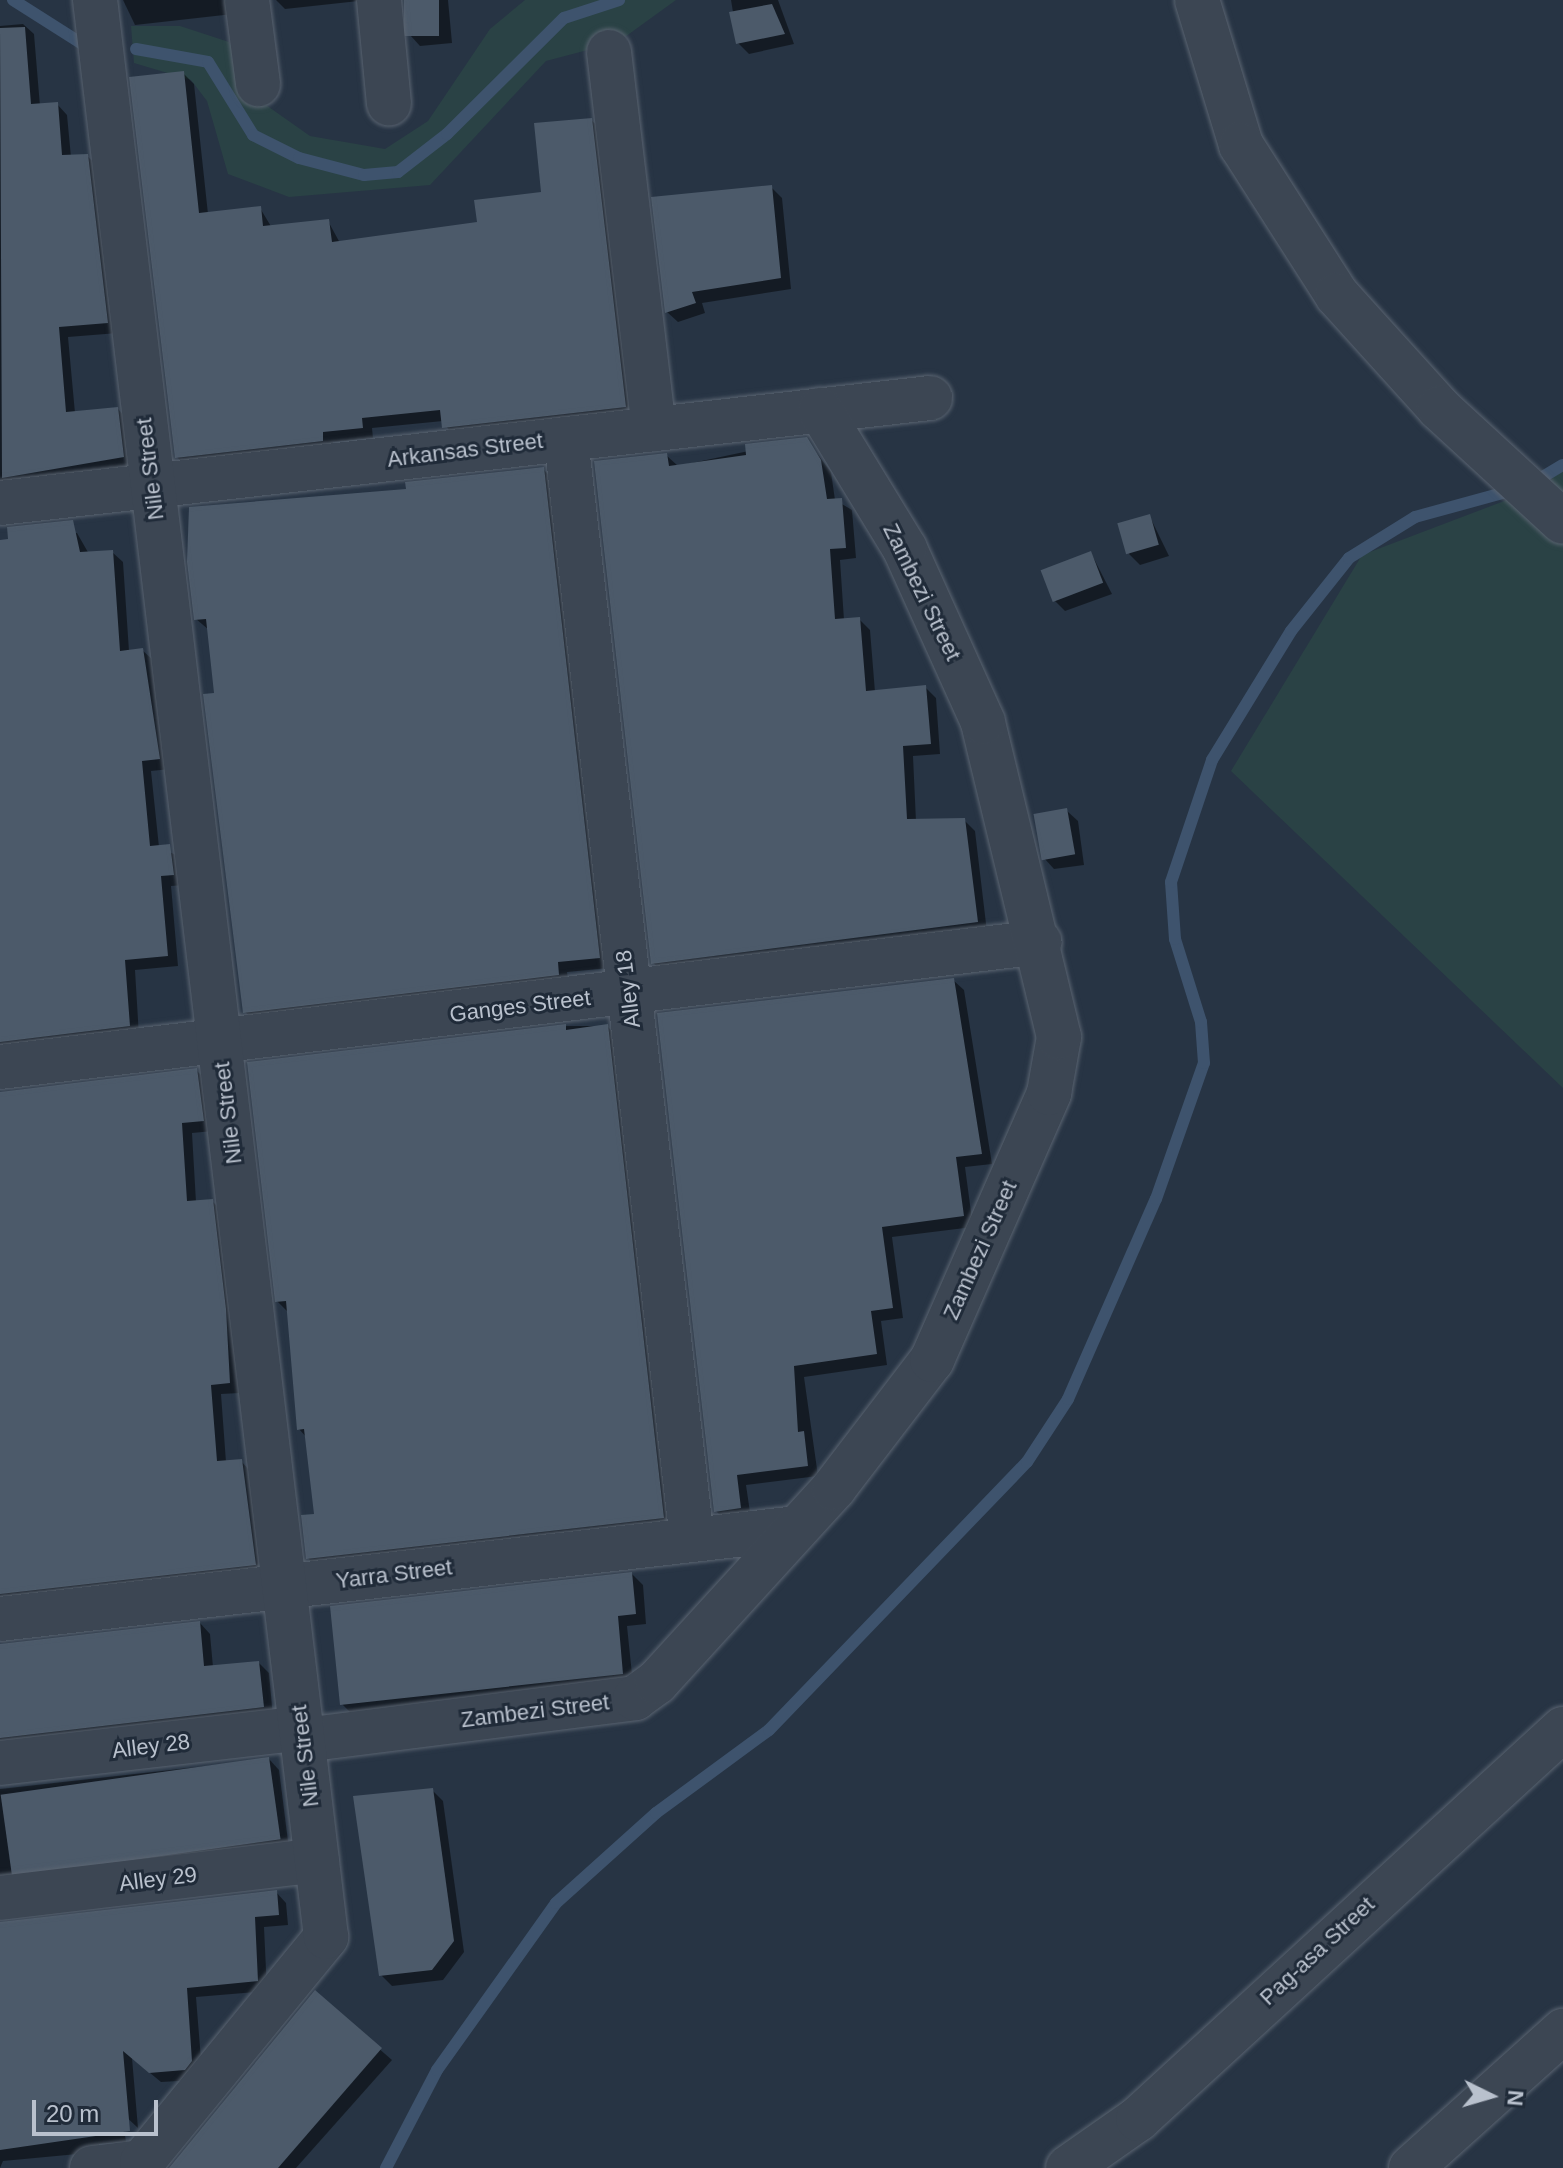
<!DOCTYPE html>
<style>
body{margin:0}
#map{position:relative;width:1563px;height:2168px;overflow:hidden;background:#273444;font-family:Arial,sans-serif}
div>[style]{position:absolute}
.green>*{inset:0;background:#2a4245}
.shadow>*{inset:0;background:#0007}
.stream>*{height:12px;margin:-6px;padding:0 6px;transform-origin:6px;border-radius:6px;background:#3e536d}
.building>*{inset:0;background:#4c5a6a;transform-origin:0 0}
.roads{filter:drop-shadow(0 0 2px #5a6471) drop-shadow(0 0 2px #5a6471)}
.minor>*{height:44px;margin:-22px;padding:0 22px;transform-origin:22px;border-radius:22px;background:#3c4653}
span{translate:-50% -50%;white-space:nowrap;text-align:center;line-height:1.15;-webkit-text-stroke:6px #202b39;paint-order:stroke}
.street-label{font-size:22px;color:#b9c1cd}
.north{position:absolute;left:1451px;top:2056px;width:80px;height:80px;-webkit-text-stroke:6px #202b39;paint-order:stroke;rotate:95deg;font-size:22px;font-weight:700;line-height:32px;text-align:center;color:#b9c1cd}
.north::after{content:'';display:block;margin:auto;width:28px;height:36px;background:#b9c1cd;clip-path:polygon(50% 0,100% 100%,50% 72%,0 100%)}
.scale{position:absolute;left:32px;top:2100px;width:126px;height:36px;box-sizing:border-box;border:4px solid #b9c1cd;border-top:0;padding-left:10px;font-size:24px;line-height:28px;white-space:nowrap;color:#b9c1cd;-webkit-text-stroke:6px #202b39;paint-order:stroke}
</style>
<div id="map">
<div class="green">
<i style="clip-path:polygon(525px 0,676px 0,618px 42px,546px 61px,430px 185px,289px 197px,228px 174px,207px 101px,191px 80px,134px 63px,131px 26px,180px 26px,229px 42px,266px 105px,310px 136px,385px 149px,428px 121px,490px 29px)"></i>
<i style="clip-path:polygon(1563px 461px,1563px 1088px,1231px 771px,1362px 555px,1549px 484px)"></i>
</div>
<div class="shadow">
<i style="clip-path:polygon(123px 0,235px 0,233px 14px,135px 25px)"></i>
<i style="clip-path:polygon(276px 0,368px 0,285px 9px)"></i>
<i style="clip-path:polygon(404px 0,448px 0,452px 43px,420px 46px,410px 35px)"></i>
<i style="clip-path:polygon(731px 0,778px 0,794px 44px,749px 54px,738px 43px)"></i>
<i style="clip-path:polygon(23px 24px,34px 34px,40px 106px,57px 104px,67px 115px,71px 157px,87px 156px,98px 166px,118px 333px,68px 337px,75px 413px,118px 409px,128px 420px,134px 467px,0 488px,0 26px)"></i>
<i style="clip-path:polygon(183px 73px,194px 84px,208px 214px,260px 208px,272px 228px,328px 221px,340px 243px,479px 224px,543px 194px,591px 120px,602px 130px,636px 417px,454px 438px,443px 421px,372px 428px,373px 438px,333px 442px,333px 451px,187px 468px,177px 457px)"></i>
<i style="clip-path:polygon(771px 187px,782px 198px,791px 289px,702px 303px,705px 313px,678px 322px,667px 312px)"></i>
<i style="clip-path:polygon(806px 439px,831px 472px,835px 500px,852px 510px,856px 558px,840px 560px,844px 620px,859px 619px,870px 630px,875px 692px,925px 687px,936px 698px,940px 754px,913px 756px,916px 821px,964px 820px,975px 831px,987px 932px,664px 973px,653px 963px,666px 455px,678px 466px)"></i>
<i style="clip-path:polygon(543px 469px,554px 480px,610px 968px,567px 972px,569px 985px,256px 1022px,245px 1012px,209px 630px,196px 619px,408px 491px)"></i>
<i style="clip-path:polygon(1150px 517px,1169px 556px,1140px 565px,1129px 554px)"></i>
<i style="clip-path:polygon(77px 533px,89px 554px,112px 552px,123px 562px,129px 651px,142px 650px,153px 660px,170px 769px,151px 771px,159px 847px,180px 857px,184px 885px,171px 886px,178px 966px,135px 970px,139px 1036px,0 1058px,0 542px)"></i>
<i style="clip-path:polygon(1091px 553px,1112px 594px,1065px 611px,1054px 600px)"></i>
<i style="clip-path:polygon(1067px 811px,1078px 821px,1084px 865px,1054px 869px,1044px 858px)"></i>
<i style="clip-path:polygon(953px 980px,964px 990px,992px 1164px,965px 1167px,973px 1227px,892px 1237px,903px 1318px,881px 1321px,887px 1365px,804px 1377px,818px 1476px,746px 1485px,751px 1519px,727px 1522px,716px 1511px)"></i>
<i style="clip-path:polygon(565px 1026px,607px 1026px,618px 1037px,674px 1528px,319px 1569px,308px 1558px,316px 1515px,307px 1438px,299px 1429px,289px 1313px,277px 1301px)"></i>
<i style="clip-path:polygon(197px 1071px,207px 1081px,213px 1131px,192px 1133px,196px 1202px,212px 1201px,223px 1212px,240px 1393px,221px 1394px,226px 1462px,241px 1461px,251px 1472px,266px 1575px,0 1610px,0 1093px)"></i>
<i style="clip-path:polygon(632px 1574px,643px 1585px,646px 1624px,627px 1626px,633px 1684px,353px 1715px,342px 1704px)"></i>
<i style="clip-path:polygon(200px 1623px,210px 1634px,213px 1667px,259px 1663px,269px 1673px,273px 1717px,0 1754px,0 1645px)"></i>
<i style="clip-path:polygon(269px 1759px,279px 1770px,289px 1849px,0 1889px,0 1789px)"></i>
<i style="clip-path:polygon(432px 1790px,443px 1801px,464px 1952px,443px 1980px,392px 1986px,381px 1975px)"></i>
<i style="clip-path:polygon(276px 1892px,286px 1903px,288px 1925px,264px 1927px,267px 1991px,196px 1997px,202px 2072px,196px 2080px,161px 2082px,132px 2058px,138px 2128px,122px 2113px,126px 2142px,99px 2144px,99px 2152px,3px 2161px,0 2168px,0 1924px)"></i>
<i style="clip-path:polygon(315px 1993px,392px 2060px,296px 2168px,185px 2168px)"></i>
</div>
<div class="stream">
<i style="left:13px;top:0;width:84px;rotate:32.4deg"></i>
<i style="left:136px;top:49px;width:73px;rotate:10.2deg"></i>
<i style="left:208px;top:62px;width:86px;rotate:58.3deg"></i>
<i style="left:253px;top:135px;width:51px;rotate:26.6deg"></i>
<i style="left:299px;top:158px;width:67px;rotate:14.7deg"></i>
<i style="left:364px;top:175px;width:34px;rotate:-5deg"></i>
<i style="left:398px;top:172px;width:62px;rotate:-37.8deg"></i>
<i style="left:447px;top:134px;width:165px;rotate:-44.8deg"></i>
<i style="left:564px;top:18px;width:58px;rotate:-18.1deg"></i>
<i style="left:1531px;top:484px;width:37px;rotate:-31deg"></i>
<i style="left:386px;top:2168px;width:110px;rotate:-62.5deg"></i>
<i style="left:437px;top:2070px;width:205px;rotate:-54.5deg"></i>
<i style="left:556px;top:1903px;width:135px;rotate:-42deg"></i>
<i style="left:656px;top:1813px;width:140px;rotate:-36.3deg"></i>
<i style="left:769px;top:1730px;width:372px;rotate:-46.1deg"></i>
<i style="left:1027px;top:1462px;width:75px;rotate:-56.9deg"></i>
<i style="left:1068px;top:1399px;width:219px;rotate:-66.3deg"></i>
<i style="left:1156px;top:1199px;width:144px;rotate:-70.6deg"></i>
<i style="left:1204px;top:1063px;width:41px;rotate:-94.2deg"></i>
<i style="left:1201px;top:1022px;width:87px;rotate:-107.4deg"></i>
<i style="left:1175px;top:939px;width:57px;rotate:-94deg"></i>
<i style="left:1171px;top:882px;width:129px;rotate:-71.4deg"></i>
<i style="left:1212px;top:760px;width:151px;rotate:-58.5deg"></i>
<i style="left:1291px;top:631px;width:93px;rotate:-51.5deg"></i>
<i style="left:1349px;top:558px;width:78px;rotate:-31.8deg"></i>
<i style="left:1415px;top:517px;width:103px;rotate:-15.3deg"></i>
</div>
<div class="building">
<i style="left:404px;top:0;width:35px;height:36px"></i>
<i style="clip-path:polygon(772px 4px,785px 34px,736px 44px,729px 12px)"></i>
<i style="clip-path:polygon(25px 27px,31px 104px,58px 102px,62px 155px,88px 154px,108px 323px,59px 327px,66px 412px,118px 407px,124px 457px,2px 478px,0 28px)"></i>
<i style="clip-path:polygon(184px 71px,199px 213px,261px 206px,263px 226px,329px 219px,332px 242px,477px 222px,474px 200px,541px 192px,534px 123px,592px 118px,626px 407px,442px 428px,440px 410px,362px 418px,363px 428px,323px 432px,323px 441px,175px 458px,129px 77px)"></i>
<i style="clip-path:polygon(772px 185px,781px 278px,692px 292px,696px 303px,665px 313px,651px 197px)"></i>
<i style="clip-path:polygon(807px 437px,821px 460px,827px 499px,842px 498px,846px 548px,830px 549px,835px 619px,860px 617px,866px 691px,926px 685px,931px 744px,903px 746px,907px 819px,965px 818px,978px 922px,651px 964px,594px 461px,667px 453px,669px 466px,746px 455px,745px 444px)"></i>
<i style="clip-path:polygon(544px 467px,600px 958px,558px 962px,559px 975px,243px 1013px,203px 694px,214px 693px,206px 619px,194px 620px,187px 562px,189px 507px,406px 489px,405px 482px)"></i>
<i style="left:1150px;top:514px;width:32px;height:34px;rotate:74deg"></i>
<i style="clip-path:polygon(73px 520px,80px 552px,113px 550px,120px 651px,143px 648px,160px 759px,142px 761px,150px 846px,170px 844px,174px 875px,161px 876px,168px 956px,125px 960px,130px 1026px,0 1042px,0 540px,8px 539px,7px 527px)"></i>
<i style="left:1091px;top:551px;width:34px;height:54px;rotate:69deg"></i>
<i style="left:1067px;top:808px;width:47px;height:34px;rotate:80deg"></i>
<i style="clip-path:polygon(954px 978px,982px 1154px,956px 1157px,964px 1216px,882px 1227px,893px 1308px,871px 1311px,877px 1354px,794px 1366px,798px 1432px,804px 1431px,808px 1466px,737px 1475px,741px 1508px,714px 1512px,657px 1013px)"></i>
<i style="clip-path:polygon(566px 1024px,566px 1030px,608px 1024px,664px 1518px,306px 1559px,301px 1515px,314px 1514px,304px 1429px,297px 1430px,286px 1301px,275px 1302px,247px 1062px)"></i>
<i style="clip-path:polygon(197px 1068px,204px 1121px,182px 1123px,187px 1201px,213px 1199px,226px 1309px,230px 1383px,211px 1385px,217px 1461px,242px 1459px,256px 1565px,0 1594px,0 1092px)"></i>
<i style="clip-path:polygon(632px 1572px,636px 1614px,618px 1616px,623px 1674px,340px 1705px,330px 1606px)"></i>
<i style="clip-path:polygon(200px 1621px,204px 1666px,259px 1661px,264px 1707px,0 1738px,0 1644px)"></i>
<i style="left:269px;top:1757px;width:83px;height:271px;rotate:82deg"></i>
<i style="clip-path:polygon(433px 1788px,454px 1941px,432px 1970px,379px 1976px,353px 1796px)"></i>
<i style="clip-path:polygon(277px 1890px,279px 1915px,255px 1917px,258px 1981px,187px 1988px,192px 2061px,185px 2070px,149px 2073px,123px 2051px,130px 2131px,0 2150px,0 1922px)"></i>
<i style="clip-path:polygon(315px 1990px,382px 2048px,278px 2168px,169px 2168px)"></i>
</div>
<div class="roads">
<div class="minor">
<i style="left:247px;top:0;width:85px;rotate:82.5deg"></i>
<i style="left:379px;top:0;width:104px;rotate:84.5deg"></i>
<i style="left:1197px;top:0;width:152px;rotate:73.1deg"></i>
<i style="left:1241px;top:145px;width:178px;rotate:57.4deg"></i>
<i style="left:1337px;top:295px;width:152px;rotate:47.9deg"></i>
<i style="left:1439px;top:408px;width:168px;rotate:42.6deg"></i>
<i style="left:609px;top:52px;width:380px;rotate:83.2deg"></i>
<i style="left:566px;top:439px;width:1107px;rotate:83.47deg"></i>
<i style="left:0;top:503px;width:936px;rotate:-6.44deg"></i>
<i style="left:0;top:1067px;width:1047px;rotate:-6.85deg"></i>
<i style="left:0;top:1619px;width:794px;rotate:-6.51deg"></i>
<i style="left:304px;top:1740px;width:334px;rotate:-7.2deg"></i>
<i style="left:635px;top:1698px;width:27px;rotate:-36deg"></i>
<i style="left:657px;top:1682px;width:263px;rotate:-47.6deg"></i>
<i style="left:834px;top:1488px;width:161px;rotate:-52.6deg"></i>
<i style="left:932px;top:1360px;width:292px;rotate:-66.3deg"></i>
<i style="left:1049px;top:1093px;width:57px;rotate:-79.9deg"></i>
<i style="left:1059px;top:1037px;width:324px;rotate:-103.6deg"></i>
<i style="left:983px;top:722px;width:190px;rotate:-114.3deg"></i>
<i style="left:905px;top:549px;width:163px;rotate:-121.4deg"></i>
<i style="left:0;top:1763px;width:304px;rotate:-6.6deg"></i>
<i style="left:0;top:1898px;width:319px;rotate:-6.8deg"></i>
<i style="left:92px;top:2168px;width:50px;rotate:-6.8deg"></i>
<i style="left:142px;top:2162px;width:291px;rotate:-50.7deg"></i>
<i style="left:326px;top:1937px;width:1951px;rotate:-96.8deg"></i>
<i style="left:1068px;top:2168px;width:85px;rotate:-35deg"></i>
<i style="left:1138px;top:2119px;width:577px;rotate:-42.54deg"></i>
<i style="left:1411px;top:2168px;width:205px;rotate:-42deg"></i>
</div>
</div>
<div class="street-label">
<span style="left:465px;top:450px;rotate:-7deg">Arkansas Street</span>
<span style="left:150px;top:469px;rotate:-97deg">Nile Street</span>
<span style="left:922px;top:592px;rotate:64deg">Zambezi Street</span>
<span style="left:628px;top:989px;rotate:-97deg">Alley 18</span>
<span style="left:520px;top:1006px;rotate:-7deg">Ganges Street</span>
<span style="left:228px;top:1113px;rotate:-97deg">Nile Street</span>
<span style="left:980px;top:1250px;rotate:-66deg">Zambezi Street</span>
<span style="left:394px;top:1574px;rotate:-7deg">Yarra Street</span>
<span style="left:535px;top:1711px;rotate:-7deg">Zambezi Street</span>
<span style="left:151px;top:1746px;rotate:-7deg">Alley 28</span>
<span style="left:305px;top:1756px;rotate:-97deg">Nile Street</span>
<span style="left:158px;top:1879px;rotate:-7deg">Alley 29</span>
<span style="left:1317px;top:1951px;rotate:-43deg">Pag-asa Street</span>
</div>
<div class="north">N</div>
<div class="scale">20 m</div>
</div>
